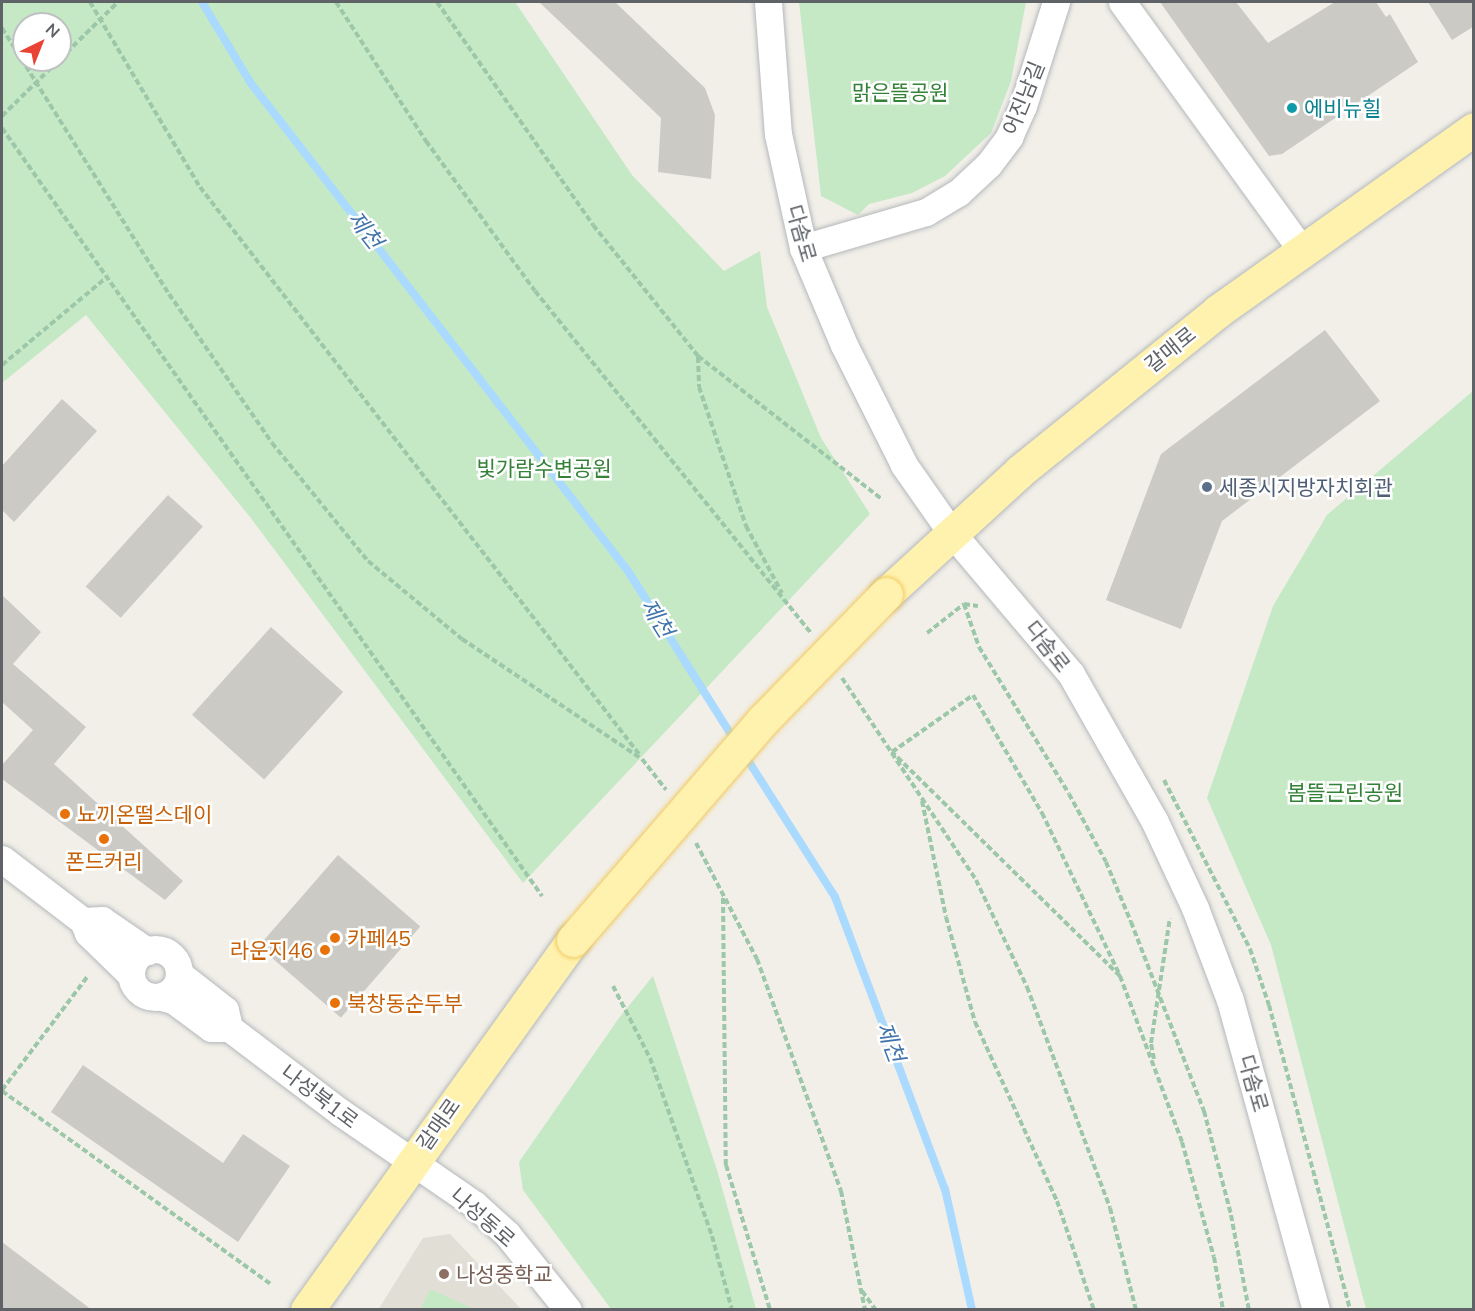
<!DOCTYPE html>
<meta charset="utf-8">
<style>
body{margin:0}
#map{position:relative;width:1475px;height:1311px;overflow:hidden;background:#f1efe8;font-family:Mulish,"Noto Sans KR",sans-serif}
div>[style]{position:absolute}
.education>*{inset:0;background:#e1ded6}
.green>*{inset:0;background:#c5e8c5}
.stream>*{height:8px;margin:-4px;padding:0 4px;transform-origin:4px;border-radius:4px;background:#aadaff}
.building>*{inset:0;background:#cccac5;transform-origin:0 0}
.path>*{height:4px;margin-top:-2px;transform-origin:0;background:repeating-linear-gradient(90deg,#9cc7a9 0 6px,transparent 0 9px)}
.roads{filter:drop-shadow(0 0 2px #b5b8bc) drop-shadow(0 0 2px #b5b8bc)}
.minor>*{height:27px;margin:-13.5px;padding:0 13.5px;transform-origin:13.5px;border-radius:13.5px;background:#fff}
.minor>.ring{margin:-13.5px;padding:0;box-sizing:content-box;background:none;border:27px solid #fff;border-radius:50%}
.major>*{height:33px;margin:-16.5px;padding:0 16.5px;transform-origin:16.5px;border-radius:16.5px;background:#fff2af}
.path-bridge>*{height:4px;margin-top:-2px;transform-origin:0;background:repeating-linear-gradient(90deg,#9cc7a9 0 6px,transparent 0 9px)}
.bridges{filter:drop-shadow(0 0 2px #f2c960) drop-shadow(0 0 2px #f2c960)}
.major-bridge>*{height:33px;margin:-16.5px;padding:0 16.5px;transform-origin:16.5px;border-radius:16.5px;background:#fff2af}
.dots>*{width:16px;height:16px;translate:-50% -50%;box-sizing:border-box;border:3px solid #fff;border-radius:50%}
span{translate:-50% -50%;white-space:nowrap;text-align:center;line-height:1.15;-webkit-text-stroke:5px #fff;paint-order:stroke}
.park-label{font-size:21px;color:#348238}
.street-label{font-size:21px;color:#5f6368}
.culture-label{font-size:21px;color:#0d838f}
.left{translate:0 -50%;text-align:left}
.service-label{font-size:21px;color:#4e5e75}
.food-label{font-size:21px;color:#c56008}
.right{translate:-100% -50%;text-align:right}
.education-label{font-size:21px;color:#785e54}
.water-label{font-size:22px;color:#4174aa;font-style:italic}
.frame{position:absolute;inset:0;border:3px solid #5f6368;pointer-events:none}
.north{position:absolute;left:12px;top:12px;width:60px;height:60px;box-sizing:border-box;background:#fff;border:2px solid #bfc1c3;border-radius:50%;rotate:43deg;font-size:16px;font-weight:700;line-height:24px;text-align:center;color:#5f6368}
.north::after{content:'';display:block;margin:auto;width:21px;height:27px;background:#ea4335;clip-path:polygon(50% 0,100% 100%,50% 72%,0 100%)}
</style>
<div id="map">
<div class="education">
<i style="clip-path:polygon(450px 1234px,521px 1309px,378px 1310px,423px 1238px)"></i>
</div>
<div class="green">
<i style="clip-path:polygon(evenodd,2px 2px,515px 2px,632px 175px,724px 271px,760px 251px,767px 307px,821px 438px,870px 514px,523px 883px,250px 517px,86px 315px,2px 383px,2px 2px,24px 24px,60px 24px,60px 60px,24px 60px,24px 24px)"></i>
<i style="clip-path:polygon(799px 2px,1026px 2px,1011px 81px,991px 133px,945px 176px,912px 193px,869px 204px,858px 215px,821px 196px)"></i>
<i style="clip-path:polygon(1473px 391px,1473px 1309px,1366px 1309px,1271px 945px,1207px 798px,1273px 606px,1327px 515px)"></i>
<i style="clip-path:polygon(653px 976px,717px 1170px,756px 1309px,611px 1309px,523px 1190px,519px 1162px,619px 1018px)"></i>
<i style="clip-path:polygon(430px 1289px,474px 1309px,421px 1309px)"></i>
</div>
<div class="stream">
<i style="left:202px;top:2px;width:93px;rotate:59deg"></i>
<i style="left:250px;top:82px;width:618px;rotate:52.3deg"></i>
<i style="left:628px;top:571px;width:199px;rotate:57.8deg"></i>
<i style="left:744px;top:754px;width:169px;rotate:57.5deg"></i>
<i style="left:835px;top:897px;width:312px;rotate:69.4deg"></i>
<i style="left:945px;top:1189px;width:124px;rotate:77.4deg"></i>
</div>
<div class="building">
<i style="clip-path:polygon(539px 2px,615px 2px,705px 88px,715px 115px,711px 179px,658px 172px,661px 118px)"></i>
<i style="clip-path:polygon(1160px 2px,1236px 2px,1268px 43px,1335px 2px,1376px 2px,1386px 17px,1390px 14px,1418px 62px,1282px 154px,1269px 156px)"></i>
<i style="clip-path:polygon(1428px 2px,1473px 2px,1473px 27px,1452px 40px)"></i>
<i style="clip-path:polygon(1325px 330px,1380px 401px,1222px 521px,1181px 629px,1106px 600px,1161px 454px)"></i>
<i style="clip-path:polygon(62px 399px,97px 431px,14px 522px,2px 510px,2px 466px)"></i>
<i style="left:168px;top:495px;width:47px;height:123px;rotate:42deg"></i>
<i style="clip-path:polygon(2px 595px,41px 632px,13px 664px,86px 727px,54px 764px,183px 881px,165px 900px,2px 779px,2px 765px,33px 730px,2px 702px)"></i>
<i style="left:271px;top:627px;width:97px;height:118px;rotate:42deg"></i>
<i style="left:338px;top:855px;width:109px;height:121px;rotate:41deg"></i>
<i style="clip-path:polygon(83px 1065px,223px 1163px,243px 1134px,290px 1166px,238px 1242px,51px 1112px)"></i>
<i style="clip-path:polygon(2px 1242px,92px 1310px,2px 1310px)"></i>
</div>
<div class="path">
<i style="left:90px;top:2px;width:215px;rotate:59.3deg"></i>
<i style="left:200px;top:187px;width:717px;rotate:52.25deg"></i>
<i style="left:336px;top:2px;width:166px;rotate:57.1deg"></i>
<i style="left:426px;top:141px;width:185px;rotate:54deg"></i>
<i style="left:535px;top:291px;width:439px;rotate:51.1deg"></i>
<i style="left:437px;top:2px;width:272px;rotate:55deg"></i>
<i style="left:593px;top:225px;width:168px;rotate:51.3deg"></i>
<i style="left:698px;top:356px;width:234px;rotate:37.9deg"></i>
<i style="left:2px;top:28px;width:314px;rotate:57.9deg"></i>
<i style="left:169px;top:294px;width:181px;rotate:55.3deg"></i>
<i style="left:272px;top:443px;width:152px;rotate:50.9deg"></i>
<i style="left:368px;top:561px;width:122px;rotate:39.7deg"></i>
<i style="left:462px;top:639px;width:216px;rotate:33.7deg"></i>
<i style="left:642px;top:759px;width:39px;rotate:52deg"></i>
<i style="left:2px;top:116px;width:80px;rotate:-44.5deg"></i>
<i style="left:2px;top:128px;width:939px;rotate:54.89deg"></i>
<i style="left:698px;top:357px;width:30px;rotate:88deg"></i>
<i style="left:699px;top:387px;width:147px;rotate:71.3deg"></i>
<i style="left:746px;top:526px;width:76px;rotate:61.8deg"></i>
<i style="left:2px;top:365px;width:137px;rotate:-40deg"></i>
<i style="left:964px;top:604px;width:46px;rotate:70.8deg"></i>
<i style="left:979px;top:647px;width:172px;rotate:58.5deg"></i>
<i style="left:1069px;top:794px;width:77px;rotate:61.4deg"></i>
<i style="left:1106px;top:862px;width:65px;rotate:67.4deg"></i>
<i style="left:1131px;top:922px;width:203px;rotate:68.9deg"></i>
<i style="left:1204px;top:1111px;width:107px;rotate:75.4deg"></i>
<i style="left:1231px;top:1215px;width:97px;rotate:79.3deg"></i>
<i style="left:927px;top:633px;width:47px;rotate:-38.1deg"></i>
<i style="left:964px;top:604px;width:14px;rotate:8deg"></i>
<i style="left:842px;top:678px;width:242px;rotate:56.4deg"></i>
<i style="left:976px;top:880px;width:119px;rotate:64.5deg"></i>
<i style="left:1027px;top:987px;width:236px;rotate:69.4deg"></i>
<i style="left:1110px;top:1208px;width:105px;rotate:75.7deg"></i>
<i style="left:1164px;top:780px;width:190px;rotate:63deg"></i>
<i style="left:1250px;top:949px;width:59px;rotate:71.3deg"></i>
<i style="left:1269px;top:1005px;width:316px;rotate:75.1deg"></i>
<i style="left:922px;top:801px;width:118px;rotate:78.3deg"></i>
<i style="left:946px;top:917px;width:109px;rotate:74.6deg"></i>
<i style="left:975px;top:1022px;width:197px;rotate:65.4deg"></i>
<i style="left:1057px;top:1201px;width:115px;rotate:71.3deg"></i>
<i style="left:696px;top:843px;width:131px;rotate:62.3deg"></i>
<i style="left:757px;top:959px;width:247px;rotate:70.1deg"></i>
<i style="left:841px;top:1191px;width:121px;rotate:78.6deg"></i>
<i style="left:723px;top:898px;width:267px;rotate:89.4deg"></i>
<i style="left:726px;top:1165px;width:152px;rotate:73.1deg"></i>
<i style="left:1120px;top:976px;width:320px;rotate:-135.5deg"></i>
<i style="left:892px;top:752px;width:99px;rotate:-35.1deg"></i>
<i style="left:973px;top:695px;width:137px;rotate:59.7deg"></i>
<i style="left:1042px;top:813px;width:181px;rotate:64.4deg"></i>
<i style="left:1120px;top:976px;width:177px;rotate:69.5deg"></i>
<i style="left:1182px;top:1142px;width:119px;rotate:74.5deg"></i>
<i style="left:1214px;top:1257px;width:54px;rotate:80.4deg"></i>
<i style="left:613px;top:986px;width:81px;rotate:62.8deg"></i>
<i style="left:650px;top:1058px;width:188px;rotate:70.8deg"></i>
<i style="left:712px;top:1236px;width:77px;rotate:74.9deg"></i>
<i style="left:1154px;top:1059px;width:16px;rotate:-101deg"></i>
<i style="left:1151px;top:1043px;width:126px;rotate:-81.4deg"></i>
<i style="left:2px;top:1090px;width:143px;rotate:-53deg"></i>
<i style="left:2px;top:1091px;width:331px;rotate:35.7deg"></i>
<i style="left:862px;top:1291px;width:24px;rotate:54deg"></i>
</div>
<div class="roads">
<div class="minor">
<i style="left:768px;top:2px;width:132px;rotate:85.7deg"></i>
<i style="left:778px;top:134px;width:117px;rotate:77.6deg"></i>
<i style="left:803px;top:248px;width:105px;rotate:67.1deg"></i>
<i style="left:844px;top:345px;width:134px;rotate:63.4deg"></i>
<i style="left:904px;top:465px;width:82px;rotate:55deg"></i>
<i style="left:951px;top:532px;width:186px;rotate:49.8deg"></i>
<i style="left:1071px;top:674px;width:168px;rotate:60.4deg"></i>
<i style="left:1154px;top:820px;width:97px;rotate:65deg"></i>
<i style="left:1195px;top:908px;width:98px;rotate:69.2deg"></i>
<i style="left:1230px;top:1000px;width:322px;rotate:74.5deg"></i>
<i style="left:1122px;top:2px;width:305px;rotate:54.1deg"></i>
<i style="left:803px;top:248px;width:128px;rotate:-16.3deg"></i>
<i style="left:926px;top:212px;width:37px;rotate:-31deg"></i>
<i style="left:958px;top:193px;width:42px;rotate:-43.1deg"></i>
<i style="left:989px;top:164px;width:34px;rotate:-53deg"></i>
<i style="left:1009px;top:137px;width:34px;rotate:-66deg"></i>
<i style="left:1023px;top:106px;width:109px;rotate:-72.4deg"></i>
<i style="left:2px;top:859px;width:102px;rotate:37.4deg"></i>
<i style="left:83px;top:921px;width:13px;rotate:67deg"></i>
<i style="left:88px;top:933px;width:60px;rotate:44.3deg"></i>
<i style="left:83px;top:921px;width:19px;rotate:-3deg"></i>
<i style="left:102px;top:920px;width:55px;rotate:34.6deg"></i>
<i class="ring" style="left:131px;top:949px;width:21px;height:21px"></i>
<i style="left:179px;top:974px;width:58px;rotate:38deg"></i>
<i style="left:225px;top:1010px;width:18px;rotate:77deg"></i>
<i style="left:161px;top:997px;width:12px;rotate:14deg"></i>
<i style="left:173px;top:1000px;width:47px;rotate:36.4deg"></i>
<i style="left:211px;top:1028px;width:18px"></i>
<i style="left:229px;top:1028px;width:139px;rotate:37.1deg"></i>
<i style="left:340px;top:1112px;width:163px;rotate:34.5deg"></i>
<i style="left:474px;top:1204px;width:45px;rotate:42.3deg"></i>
<i style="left:507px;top:1234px;width:97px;rotate:51.2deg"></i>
</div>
<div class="major">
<i style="left:886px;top:594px;width:182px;rotate:-42.5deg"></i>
<i style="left:1020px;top:471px;width:255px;rotate:-38.9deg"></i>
<i style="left:1218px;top:311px;width:314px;rotate:-35.4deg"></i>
<i style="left:307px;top:1310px;width:456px;rotate:-54.3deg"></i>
</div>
</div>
<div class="path-bridge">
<i style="left:60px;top:59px;width:81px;rotate:-44.5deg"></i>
</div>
<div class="bridges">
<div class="major-bridge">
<i style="left:573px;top:940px;width:291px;rotate:-49.2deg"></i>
<i style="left:763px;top:720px;width:176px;rotate:-45.7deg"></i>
</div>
</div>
<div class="dots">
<i style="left:1292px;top:108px;background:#0f9aa8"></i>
<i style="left:1207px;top:487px;background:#5c6f8a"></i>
<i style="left:65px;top:814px;background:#e8710a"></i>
<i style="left:104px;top:839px;background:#e8710a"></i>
<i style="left:335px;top:938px;background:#e8710a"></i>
<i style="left:325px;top:950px;background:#e8710a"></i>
<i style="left:335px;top:1003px;background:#e8710a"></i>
<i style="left:444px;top:1274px;background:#8d6e63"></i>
</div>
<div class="park-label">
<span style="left:900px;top:92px">맑은뜰공원</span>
<span style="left:544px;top:468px">빛가람수변공원</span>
<span style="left:1345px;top:792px">봄뜰근린공원</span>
</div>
<div class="street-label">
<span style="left:1023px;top:98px;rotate:-68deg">어진남길</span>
<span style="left:802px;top:233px;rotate:74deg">다솜로</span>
<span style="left:1170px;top:349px;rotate:-39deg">갈매로</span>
<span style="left:1048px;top:646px;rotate:52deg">다솜로</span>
<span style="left:1254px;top:1083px;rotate:74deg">다솜로</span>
<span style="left:320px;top:1096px;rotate:37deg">나성북1로</span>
<span style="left:438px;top:1124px;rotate:-55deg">갈매로</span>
<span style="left:483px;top:1217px;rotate:41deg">나성동로</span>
</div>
<div class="culture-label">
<span class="left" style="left:1304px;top:108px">에비뉴힐</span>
</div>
<div class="service-label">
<span class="left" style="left:1219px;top:487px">세종시지방자치회관</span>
</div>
<div class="food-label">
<span class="left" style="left:77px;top:814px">뇨끼온떨스데이</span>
<span style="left:104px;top:861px">폰드커리</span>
<span class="left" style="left:347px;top:938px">카페45</span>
<span class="right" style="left:313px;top:950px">라운지46</span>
<span class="left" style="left:347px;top:1003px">북창동순두부</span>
</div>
<div class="education-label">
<span class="left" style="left:456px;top:1274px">나성중학교</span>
</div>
<div class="water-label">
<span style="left:365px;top:230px;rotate:52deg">제천</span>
<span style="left:657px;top:618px;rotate:58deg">제천</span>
<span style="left:890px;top:1042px;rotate:69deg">제천</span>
</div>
<div class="frame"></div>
<div class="north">N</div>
</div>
